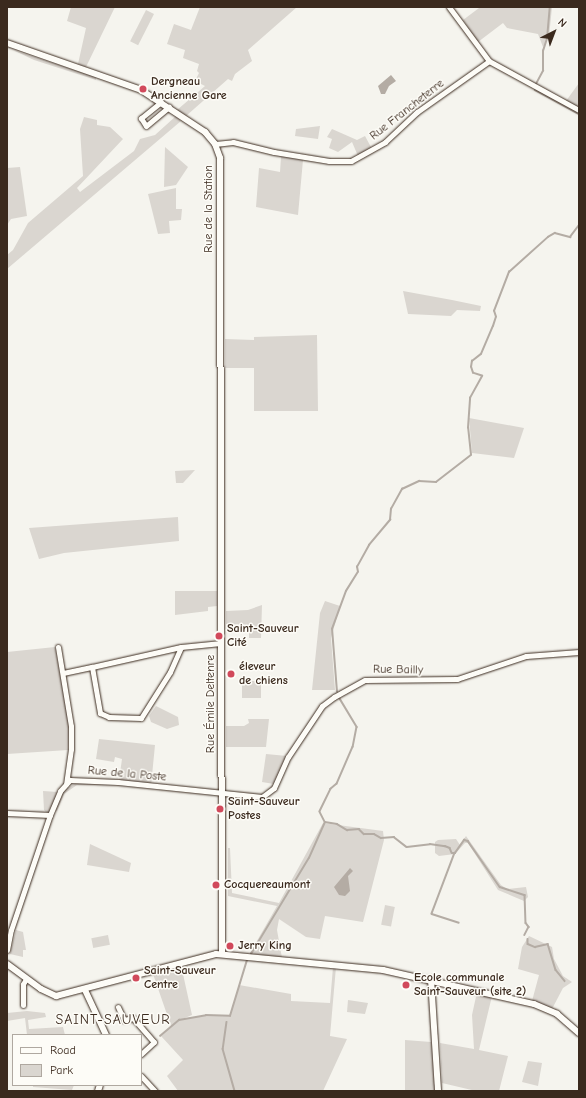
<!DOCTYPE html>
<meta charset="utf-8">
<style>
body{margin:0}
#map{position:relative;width:586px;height:1098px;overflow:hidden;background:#f5f4ee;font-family:"Comic Neue",sans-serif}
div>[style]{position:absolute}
.green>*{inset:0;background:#dad6d0;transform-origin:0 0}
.water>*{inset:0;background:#b4aca4}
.stream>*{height:1.5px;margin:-0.75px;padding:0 0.75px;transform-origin:0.75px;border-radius:0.75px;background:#b4aca4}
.roads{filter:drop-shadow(0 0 1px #3b2a1e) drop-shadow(0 0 1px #3b2a1e)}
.minor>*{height:5px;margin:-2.5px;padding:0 2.5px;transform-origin:2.5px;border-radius:2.5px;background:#fdfcf7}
.tertiary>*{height:6px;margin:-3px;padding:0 3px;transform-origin:3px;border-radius:3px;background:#fdfcf7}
.dots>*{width:11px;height:11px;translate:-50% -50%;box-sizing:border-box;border:2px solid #fdfcf7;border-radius:50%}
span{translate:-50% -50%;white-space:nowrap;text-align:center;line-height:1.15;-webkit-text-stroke:3px #fdfcf7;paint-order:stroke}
.poi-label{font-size:12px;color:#3b2a1e;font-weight:700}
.left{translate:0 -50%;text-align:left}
.street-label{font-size:12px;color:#3b2a1e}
.quarter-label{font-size:14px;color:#3b2a1e;letter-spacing:1px}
.frame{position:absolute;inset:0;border:8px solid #3b2a1e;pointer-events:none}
.legend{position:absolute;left:12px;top:1034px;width:130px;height:52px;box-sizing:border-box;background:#fdfcf7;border:1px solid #afa8a0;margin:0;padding:5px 7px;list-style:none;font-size:12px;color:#3b2a1e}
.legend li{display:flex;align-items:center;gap:8px;height:20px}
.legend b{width:20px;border:1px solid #afa8a0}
.north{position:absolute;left:534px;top:12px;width:40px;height:40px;-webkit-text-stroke:3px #fdfcf7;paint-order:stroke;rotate:42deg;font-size:11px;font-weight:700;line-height:16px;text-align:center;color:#3b2a1e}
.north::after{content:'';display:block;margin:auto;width:14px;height:18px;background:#3b2a1e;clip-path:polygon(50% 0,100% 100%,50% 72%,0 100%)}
</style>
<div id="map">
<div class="green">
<i style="clip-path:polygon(71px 7px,115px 7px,86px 67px,78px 64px,86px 28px,67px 21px)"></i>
<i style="clip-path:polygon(200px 7px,297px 7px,248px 50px,252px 61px,235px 74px,232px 81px,228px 79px,186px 116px,177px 110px,205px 86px,195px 81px,199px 73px,197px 71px,199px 64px,183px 58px,185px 50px,167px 44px,174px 24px,191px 30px)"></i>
<i style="clip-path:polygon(552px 7px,549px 37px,543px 47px,538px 34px,507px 28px,503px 23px,478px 42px,463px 20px,479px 8px)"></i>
<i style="left:146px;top:10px;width:9px;height:35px;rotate:27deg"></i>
<i style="clip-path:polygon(13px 50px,96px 77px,96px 80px,34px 60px)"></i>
<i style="clip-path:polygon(579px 83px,579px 108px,566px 101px)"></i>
<i style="clip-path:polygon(176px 116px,181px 121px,7px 269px,7px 255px,13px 250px,28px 223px,83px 176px,80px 129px,84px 117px,97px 120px,97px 125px,110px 127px,123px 139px,77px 188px,80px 192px,134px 151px,140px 139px,155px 135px)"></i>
<i style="clip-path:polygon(320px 126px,318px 139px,295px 136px,296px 129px)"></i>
<i style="clip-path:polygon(332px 129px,357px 140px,365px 136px,372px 149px,358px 156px,352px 142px,338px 152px,329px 148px,332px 139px,327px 137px)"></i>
<i style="clip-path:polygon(165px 147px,188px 167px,176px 185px,164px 187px)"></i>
<i style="clip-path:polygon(274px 154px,303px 160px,298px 215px,256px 207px,259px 168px,280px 172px,281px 157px)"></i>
<i style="clip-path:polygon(20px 167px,27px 216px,11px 219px,7px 225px,7px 168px)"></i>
<i style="clip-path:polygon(176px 188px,176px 209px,182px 209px,181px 220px,169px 221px,170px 233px,158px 234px,148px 194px)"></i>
<i style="clip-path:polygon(403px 291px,452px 300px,481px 306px,480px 311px,457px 310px,451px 316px,408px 314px)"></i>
<i style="clip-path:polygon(317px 335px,318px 411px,254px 411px,254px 368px,225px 368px,225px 339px,254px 340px,254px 337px)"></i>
<i style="clip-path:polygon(469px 418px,524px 428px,514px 458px,472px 453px)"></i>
<i style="clip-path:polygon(195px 470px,183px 483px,176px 483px,175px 471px)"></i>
<i style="clip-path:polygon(178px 517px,179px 541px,64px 553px,39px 559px,29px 528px)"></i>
<i style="clip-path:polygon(175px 591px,217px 591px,217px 606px,208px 607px,208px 611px,175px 615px)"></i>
<i style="clip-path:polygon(325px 601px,340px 606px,331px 638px,335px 690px,312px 690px,320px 613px)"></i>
<i style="clip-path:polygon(262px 605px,261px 638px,249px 638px,249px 625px,226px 624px,226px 611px,248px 610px)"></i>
<i style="clip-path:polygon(55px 647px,69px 722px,68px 750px,7px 754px,7px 652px)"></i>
<i style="left:242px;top:681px;width:19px;height:17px"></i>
<i style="clip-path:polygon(156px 706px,178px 717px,179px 725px,167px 729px,151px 722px,149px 716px)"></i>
<i style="clip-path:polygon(248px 719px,269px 719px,266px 747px,226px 747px,226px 726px,244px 726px,249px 723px)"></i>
<i style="clip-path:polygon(99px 739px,155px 745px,151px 786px,119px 780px,122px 759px,115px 757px,114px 762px,96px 759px)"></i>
<i style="clip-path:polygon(266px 754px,287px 756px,274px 784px,262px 782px)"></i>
<i style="clip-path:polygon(77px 782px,91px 782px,127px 785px,77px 785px,64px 794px,57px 811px,54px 810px,62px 792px)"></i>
<i style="clip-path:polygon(43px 791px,58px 792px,51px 811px,47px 813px,44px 810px)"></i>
<i style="clip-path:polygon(323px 823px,383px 831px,384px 840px,363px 922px,325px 916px,320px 939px,306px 937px,279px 919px,277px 930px,282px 958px,250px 953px,277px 906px,228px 896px,228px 848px,230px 848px,232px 893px,279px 903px)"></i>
<i style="clip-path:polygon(466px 836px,501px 885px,507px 889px,526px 887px,528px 897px,524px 901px,498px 890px,468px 843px,465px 843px,455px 854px,439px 856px,435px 853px,435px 842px,438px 840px,456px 839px,460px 845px)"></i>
<i style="clip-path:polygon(90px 844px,131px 863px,129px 872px,87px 865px)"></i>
<i style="left:385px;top:905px;width:10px;height:20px;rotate:11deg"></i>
<i style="clip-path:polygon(16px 930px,23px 932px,26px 950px,23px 950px,23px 957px,10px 954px)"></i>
<i style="left:108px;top:935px;width:10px;height:17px;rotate:79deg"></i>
<i style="clip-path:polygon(529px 936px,552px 947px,554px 959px,563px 976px,572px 982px,563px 988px,552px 1009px,532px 1001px,539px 975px,518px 969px,522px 947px)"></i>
<i style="clip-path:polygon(181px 965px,192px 1015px,180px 1020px,206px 1015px,230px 1016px,239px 985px,291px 994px,291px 1001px,330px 1003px,333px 967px,336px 967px,330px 1036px,347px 1039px,323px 1091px,178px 1091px,167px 1076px,183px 1060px,161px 1036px,171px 1026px,153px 974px)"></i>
<i style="clip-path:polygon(477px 992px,492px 996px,479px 1050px,508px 1056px,499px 1091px,476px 1091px,442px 1083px,440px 1043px,474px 1049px,472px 1015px)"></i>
<i style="clip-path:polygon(428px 998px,436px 1091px,405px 1091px,405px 1040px,431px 1042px)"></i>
<i style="clip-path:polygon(348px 1000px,368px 1003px,365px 1014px,347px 1012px)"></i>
<i style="clip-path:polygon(27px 1011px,45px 1013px,46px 1017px,28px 1020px,29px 1029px,63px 1027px,65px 1035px,27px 1035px,25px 1018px,7px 1021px,7px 1013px)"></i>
<i style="clip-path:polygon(528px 1061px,542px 1063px,538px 1086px,522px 1082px)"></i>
<i style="clip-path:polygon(33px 1085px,74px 1085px,72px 1090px,33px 1087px)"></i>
</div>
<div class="water">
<i style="clip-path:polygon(391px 75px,396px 81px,389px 86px,385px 94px,381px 94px,378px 86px)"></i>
<i style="clip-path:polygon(350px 868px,353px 871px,348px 876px,350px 891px,345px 896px,339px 895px,334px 887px)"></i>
</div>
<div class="stream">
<i style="left:536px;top:84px;width:15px;rotate:-62deg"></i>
<i style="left:543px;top:71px;width:20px;rotate:-90deg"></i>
<i style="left:543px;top:51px;width:13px;rotate:-72deg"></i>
<i style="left:547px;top:39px;width:32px;rotate:-85deg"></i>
<i style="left:535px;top:90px;width:50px;rotate:28.6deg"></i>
<i style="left:337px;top:692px;width:63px;rotate:-94.5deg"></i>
<i style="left:332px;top:629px;width:40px;rotate:-69.8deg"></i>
<i style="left:346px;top:591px;width:22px;rotate:-58deg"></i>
<i style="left:358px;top:572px;width:5px;rotate:-101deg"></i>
<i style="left:357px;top:567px;width:25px;rotate:-61deg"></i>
<i style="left:369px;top:545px;width:33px;rotate:-50deg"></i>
<i style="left:390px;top:520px;width:11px;rotate:-85deg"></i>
<i style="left:391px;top:509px;width:23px;rotate:-61deg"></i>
<i style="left:402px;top:489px;width:19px;rotate:-25deg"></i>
<i style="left:419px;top:481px;width:17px;rotate:3deg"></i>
<i style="left:436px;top:482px;width:44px;rotate:-37.6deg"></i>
<i style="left:471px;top:455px;width:27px;rotate:-96deg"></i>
<i style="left:468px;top:428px;width:30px;rotate:-86deg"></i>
<i style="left:470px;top:398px;width:25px;rotate:-61deg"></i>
<i style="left:482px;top:376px;width:9px;rotate:-162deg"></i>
<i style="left:473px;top:373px;width:6px;rotate:-108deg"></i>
<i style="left:471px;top:367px;width:6px;rotate:-81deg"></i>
<i style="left:472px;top:361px;width:11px;rotate:-38deg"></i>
<i style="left:481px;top:354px;width:30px;rotate:-67deg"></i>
<i style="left:493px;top:326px;width:9px;rotate:-72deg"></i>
<i style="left:496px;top:317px;width:6px;rotate:-108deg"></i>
<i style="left:494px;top:311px;width:42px;rotate:-69deg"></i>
<i style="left:509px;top:272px;width:52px;rotate:-41.9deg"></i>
<i style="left:548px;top:237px;width:8px;rotate:-30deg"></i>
<i style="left:555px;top:233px;width:16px;rotate:15deg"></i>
<i style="left:570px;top:237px;width:15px;rotate:-53deg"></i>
<i style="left:339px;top:697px;width:35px;rotate:59deg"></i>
<i style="left:357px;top:727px;width:20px;rotate:101deg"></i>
<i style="left:353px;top:747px;width:40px;rotate:113.4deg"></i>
<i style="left:337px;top:784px;width:8px;rotate:140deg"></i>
<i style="left:331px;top:789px;width:25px;rotate:116deg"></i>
<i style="left:320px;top:812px;width:11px;rotate:63deg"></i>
<i style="left:325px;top:822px;width:12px;rotate:9deg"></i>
<i style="left:337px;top:824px;width:12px;rotate:31deg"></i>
<i style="left:347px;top:830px;width:12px;rotate:-5deg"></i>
<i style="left:359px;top:829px;width:7px;rotate:45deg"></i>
<i style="left:364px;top:834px;width:10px"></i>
<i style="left:374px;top:834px;width:8px;rotate:30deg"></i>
<i style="left:381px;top:838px;width:13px;rotate:-4deg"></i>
<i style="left:394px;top:837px;width:16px;rotate:38deg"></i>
<i style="left:407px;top:847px;width:23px;rotate:-7deg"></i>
<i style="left:430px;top:844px;width:15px;rotate:8deg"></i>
<i style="left:445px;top:846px;width:5px;rotate:22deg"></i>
<i style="left:450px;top:848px;width:5px;rotate:68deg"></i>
<i style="left:452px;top:853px;width:3px"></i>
<i style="left:455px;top:853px;width:16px;rotate:-55deg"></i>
<i style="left:464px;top:840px;width:4px;rotate:14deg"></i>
<i style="left:468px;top:841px;width:56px;rotate:55.2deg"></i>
<i style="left:500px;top:887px;width:26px;rotate:18deg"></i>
<i style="left:525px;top:895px;width:28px;rotate:88deg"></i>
<i style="left:526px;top:923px;width:5px;rotate:53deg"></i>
<i style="left:529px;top:927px;width:9px;rotate:117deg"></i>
<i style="left:455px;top:853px;width:65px;rotate:110.7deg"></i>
<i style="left:432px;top:914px;width:28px;rotate:18deg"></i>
<i style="left:528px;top:939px;width:5px;rotate:90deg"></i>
<i style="left:528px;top:944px;width:8px;rotate:23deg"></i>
<i style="left:535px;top:947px;width:13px;rotate:-13deg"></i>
<i style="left:548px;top:944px;width:27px;rotate:73deg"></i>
<i style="left:556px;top:970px;width:14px;rotate:51deg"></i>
<i style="left:251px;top:954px;width:112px;rotate:-58.9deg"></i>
<i style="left:309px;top:858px;width:39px;rotate:-66deg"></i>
<i style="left:227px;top:1022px;width:27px;rotate:98deg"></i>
<i style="left:223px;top:1049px;width:44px;rotate:74.1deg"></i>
<i style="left:160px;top:1036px;width:25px;rotate:-40deg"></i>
<i style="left:179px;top:1020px;width:27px;rotate:-10deg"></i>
<i style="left:206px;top:1015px;width:24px;rotate:2deg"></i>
<i style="left:230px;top:1016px;width:59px;rotate:-73.1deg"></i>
</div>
<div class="roads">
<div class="minor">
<i style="left:449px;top:7px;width:67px;rotate:53.5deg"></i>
<i style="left:489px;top:61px;width:102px;rotate:28.6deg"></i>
<i style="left:161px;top:102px;width:26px;rotate:141deg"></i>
<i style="left:141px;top:118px;width:9px;rotate:58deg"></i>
<i style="left:146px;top:126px;width:30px;rotate:-40deg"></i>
<i style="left:215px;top:144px;width:18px;rotate:-6deg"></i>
<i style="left:233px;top:142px;width:42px;rotate:13.7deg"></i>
<i style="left:274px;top:152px;width:56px;rotate:9.3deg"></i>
<i style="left:329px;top:161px;width:22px"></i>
<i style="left:351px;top:161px;width:39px;rotate:-29deg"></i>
<i style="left:385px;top:142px;width:44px;rotate:-43.2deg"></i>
<i style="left:417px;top:112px;width:88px;rotate:-35.3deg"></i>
<i style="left:58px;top:647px;width:80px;rotate:80.7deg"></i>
<i style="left:71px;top:726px;width:23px;rotate:90deg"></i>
<i style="left:71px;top:749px;width:35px;rotate:98deg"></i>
<i style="left:92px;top:667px;width:91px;rotate:-12.7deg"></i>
<i style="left:63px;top:673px;width:30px;rotate:-12deg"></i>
<i style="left:92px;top:667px;width:47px;rotate:80.1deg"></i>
<i style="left:100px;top:713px;width:10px;rotate:24deg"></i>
<i style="left:109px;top:717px;width:32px;rotate:2deg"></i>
<i style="left:141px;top:718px;width:54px;rotate:-57.8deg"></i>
<i style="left:170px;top:672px;width:27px;rotate:-66deg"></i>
<i style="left:181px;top:647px;width:40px;rotate:-5.7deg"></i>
<i style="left:7px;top:813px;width:43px;rotate:2.7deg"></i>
<i style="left:7px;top:950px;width:20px;rotate:-79deg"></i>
<i style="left:11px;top:930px;width:121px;rotate:-71.3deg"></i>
<i style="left:50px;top:815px;width:26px;rotate:-67deg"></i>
<i style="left:60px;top:791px;width:15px;rotate:-48deg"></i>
<i style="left:70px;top:780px;width:48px;rotate:2.4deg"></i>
<i style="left:118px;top:782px;width:145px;rotate:5.9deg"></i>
<i style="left:262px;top:797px;width:15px;rotate:-37deg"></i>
<i style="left:274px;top:788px;width:34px;rotate:-66deg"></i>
<i style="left:288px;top:757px;width:61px;rotate:-56.3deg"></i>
<i style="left:322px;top:706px;width:15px;rotate:-37deg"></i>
<i style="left:334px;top:697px;width:35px;rotate:-29deg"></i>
<i style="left:365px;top:680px;width:92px;rotate:-0.6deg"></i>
<i style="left:457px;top:679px;width:73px;rotate:-18.4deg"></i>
<i style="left:526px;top:656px;width:53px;rotate:-4.3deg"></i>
<i style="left:23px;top:1005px;width:21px;rotate:-90deg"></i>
<i style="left:23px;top:984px;width:6px;rotate:-59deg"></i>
<i style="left:118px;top:1007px;width:14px;rotate:65deg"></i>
<i style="left:124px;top:1020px;width:9px;rotate:-13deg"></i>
<i style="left:133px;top:1018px;width:32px;rotate:49deg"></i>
<i style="left:154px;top:1042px;width:18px;rotate:137deg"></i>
<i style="left:141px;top:1076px;width:21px;rotate:47deg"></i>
</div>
<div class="tertiary">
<i style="left:7px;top:43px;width:142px;rotate:19.3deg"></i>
<i style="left:141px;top:90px;width:77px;rotate:33.3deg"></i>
<i style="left:205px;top:132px;width:16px;rotate:50deg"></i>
<i style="left:215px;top:144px;width:15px;rotate:70deg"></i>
<i style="left:220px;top:158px;width:796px;rotate:89.86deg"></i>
<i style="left:7px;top:964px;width:42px;rotate:36.3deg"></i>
<i style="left:41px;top:989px;width:17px;rotate:25deg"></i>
<i style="left:56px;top:996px;width:165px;rotate:-14.7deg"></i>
<i style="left:216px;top:954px;width:168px;rotate:5.5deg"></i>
<i style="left:383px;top:970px;width:155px;rotate:12.7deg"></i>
<i style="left:534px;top:1004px;width:25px;rotate:23deg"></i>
<i style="left:557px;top:1014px;width:29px;rotate:41deg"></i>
<i style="left:431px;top:979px;width:112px;rotate:86.4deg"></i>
<i style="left:85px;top:990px;width:50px;rotate:65deg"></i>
<i style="left:98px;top:1091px;width:6px;rotate:-72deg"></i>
</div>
</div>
<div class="dots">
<i style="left:143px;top:89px;background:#d1495b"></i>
<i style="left:219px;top:636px;background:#d1495b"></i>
<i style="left:231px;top:674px;background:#d1495b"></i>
<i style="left:220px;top:809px;background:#d1495b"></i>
<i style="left:216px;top:885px;background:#d1495b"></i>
<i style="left:230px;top:946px;background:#d1495b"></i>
<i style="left:136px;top:978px;background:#d1495b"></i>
<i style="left:406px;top:985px;background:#d1495b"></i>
</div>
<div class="poi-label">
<span class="left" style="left:151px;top:89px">Dergneau<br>Ancienne Gare</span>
<span class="left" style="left:227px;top:636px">Saint-Sauveur<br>Cité</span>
<span class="left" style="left:239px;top:674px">éleveur<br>de chiens</span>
<span class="left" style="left:228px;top:809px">Saint-Sauveur<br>Postes</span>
<span class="left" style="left:224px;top:885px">Cocquereaumont</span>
<span class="left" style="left:238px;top:946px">Jerry King</span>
<span class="left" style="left:144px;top:978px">Saint-Sauveur<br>Centre</span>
<span class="left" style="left:414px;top:985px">Ecole communale<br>Saint-Sauveur (site 2)</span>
</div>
<div class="street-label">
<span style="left:407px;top:110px;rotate:-38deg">Rue Francheterre</span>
<span style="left:209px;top:209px;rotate:-90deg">Rue de la Station</span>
<span style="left:398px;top:670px;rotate:1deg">Rue Bailly</span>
<span style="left:211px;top:704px;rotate:-90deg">Rue Émile Deltenre</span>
<span style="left:127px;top:774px;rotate:5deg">Rue de la Poste</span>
</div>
<div class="quarter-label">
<span style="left:113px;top:1020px">SAINT-SAUVEUR</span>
</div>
<div class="frame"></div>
<ul class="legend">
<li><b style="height:5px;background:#fdfcf7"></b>Road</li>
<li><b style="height:11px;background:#dad6d0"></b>Park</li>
</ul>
<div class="north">N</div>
</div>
